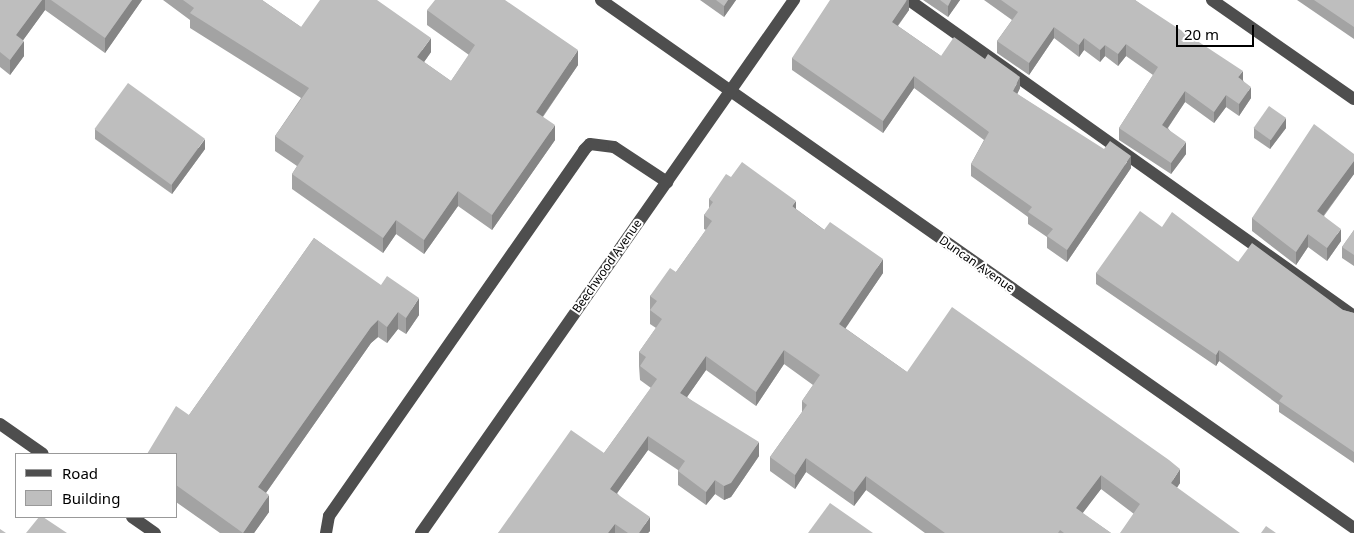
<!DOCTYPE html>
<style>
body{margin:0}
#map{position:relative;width:1354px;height:533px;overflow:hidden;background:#fff;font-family:"Noto Sans",sans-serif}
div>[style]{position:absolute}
.minor>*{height:12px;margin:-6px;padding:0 6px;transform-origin:6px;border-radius:6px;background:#4e4e4e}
.wall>*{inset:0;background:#a3a3a3}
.shaded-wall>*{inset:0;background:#858585}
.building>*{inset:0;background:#bebebe;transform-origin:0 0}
span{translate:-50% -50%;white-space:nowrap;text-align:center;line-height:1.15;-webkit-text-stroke:4px #fff;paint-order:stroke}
.street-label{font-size:12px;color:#000}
.legend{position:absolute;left:15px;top:453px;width:162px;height:65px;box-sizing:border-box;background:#fff;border:1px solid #999;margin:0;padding:6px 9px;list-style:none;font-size:15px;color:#000}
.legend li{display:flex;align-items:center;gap:10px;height:25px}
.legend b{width:25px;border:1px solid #999}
.scale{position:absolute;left:1176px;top:25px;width:78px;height:22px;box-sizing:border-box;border:2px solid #000;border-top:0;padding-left:6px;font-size:15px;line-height:18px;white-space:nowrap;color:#000;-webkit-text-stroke:4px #fff;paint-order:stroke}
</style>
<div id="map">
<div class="minor">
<i style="left:601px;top:0;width:920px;rotate:35.04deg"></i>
<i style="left:909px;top:0;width:546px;rotate:35.38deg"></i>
<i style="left:1212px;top:0;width:173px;rotate:34.9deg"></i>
<i style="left:0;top:424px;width:52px;rotate:34.9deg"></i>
<i style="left:132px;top:517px;width:28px;rotate:35deg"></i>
<i style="left:326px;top:533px;width:17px;rotate:-80deg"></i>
<i style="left:329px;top:516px;width:446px;rotate:-55.1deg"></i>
<i style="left:584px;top:150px;width:8px;rotate:-45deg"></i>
<i style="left:590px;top:144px;width:24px;rotate:7deg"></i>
<i style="left:614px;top:147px;width:64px;rotate:33.4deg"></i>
<i style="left:421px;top:533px;width:651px;rotate:-55.02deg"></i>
</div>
<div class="wall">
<i style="clip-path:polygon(0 0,142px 0,105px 53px,45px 10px,23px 40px,24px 56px,10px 75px,0 67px)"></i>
<i style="clip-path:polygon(163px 0,262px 0,301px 27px,431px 52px,424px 62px,451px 81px,469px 55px,427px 25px,427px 10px,578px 65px,543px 117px,555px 140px,492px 230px,458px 206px,424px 254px,396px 234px,383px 253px,292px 189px,292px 174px,297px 166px,275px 151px,275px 136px,301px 98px,190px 28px,190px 20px)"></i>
<i style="clip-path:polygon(700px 0,736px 0,724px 17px)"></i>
<i style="clip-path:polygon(909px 0,909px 10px,898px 26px,941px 56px,1020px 88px,1017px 94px,1131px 168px,1067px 262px,1047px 248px,1047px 237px,1028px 224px,1028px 217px,971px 176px,971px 164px,984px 140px,914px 88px,883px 133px,792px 70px,792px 58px)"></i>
<i style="clip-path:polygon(923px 0,960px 0,948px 17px)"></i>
<i style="clip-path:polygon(984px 0,1135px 0,1243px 80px,1251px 98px,1239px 116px,1226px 107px,1214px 123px,1185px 102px,1168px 128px,1186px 154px,1171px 174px,1119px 140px,1119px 128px,1153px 75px,1126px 56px,1118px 66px,1105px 56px,1100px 62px,1084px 50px,1079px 57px,1054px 38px,1029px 75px,997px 53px,997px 41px,1012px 20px)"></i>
<i style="clip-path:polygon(1297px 0,1354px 0,1354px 39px)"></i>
<i style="clip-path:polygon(1254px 128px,1286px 128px,1270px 149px,1254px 138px)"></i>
<i style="clip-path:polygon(95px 129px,205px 149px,172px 194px,95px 139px)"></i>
<i style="clip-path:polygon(1354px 154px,1354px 174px,1324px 216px,1341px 241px,1327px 261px,1308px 247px,1296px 265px,1252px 231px,1252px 218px)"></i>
<i style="clip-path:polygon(731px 177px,796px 209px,883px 273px,845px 328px,907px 372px,1180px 483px,1177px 487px,1134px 514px,1101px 489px,1082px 513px,1111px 533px,925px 533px,866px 490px,854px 506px,806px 472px,795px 489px,770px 471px,770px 457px,802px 412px,802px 401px,813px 385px,784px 364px,756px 406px,706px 370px,687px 397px,759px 456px,731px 497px,724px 500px,715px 494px,706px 505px,678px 485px,678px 470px,648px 450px,617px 493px,650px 531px,648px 533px,498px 533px,604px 453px,651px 388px,640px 380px,639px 366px,639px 352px,656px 328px,650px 324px,650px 296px,676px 272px,706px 230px,704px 229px,704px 215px,709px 209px,709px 199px)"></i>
<i style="clip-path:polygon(1162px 227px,1343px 310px,1354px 313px,1354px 463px,1279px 412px,1279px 405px,1219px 361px,1216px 366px,1096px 284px,1096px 273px)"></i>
<i style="clip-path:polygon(1354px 230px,1354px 266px,1342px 258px,1342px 247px)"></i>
<i style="clip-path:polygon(314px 238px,419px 315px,406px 334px,398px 329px,387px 343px,378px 337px,371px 343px,266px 493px,269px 512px,254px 533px,220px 533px,176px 502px,176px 454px,189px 415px)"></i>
</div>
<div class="shaded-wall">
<i style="clip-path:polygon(42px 0,45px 0,45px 10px,16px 50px,16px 35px)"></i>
<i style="clip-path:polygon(132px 0,142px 0,105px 53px,105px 38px)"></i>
<i style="clip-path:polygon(728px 0,736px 0,724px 17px,724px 6px)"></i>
<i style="clip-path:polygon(907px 0,909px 0,909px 10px,892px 33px,892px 22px)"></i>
<i style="clip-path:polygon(951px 0,960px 0,948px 17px,948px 6px)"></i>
<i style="clip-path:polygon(1054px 27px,1054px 38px,1029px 75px,1029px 63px)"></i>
<i style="clip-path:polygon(431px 38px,431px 52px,417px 72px,417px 57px)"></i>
<i style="clip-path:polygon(1084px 38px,1084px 50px,1079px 57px,1079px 45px)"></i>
<i style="clip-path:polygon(24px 41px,24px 56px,10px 75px,10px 60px)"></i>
<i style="clip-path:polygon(1126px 44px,1126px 56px,1118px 66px,1118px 54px)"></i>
<i style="clip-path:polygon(1105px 45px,1105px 56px,1100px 62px,1100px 50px)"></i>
<i style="clip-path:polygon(578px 50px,578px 65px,536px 126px,536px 112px)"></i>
<i style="clip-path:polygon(1243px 71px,1243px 83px,1238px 77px)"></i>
<i style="clip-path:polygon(914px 76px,914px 88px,883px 133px,883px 121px)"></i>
<i style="clip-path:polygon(1020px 77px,1020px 88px,1013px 103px,1013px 91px)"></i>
<i style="clip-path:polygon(1251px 87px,1251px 98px,1239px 116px,1239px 104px)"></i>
<i style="clip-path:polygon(1185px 91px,1185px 102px,1162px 136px,1162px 125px)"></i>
<i style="clip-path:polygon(1226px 95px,1226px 107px,1214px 123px,1214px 112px)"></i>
<i style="clip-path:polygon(1286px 118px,1286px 128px,1270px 149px,1270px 139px)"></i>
<i style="clip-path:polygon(555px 125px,555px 140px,492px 230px,492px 215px)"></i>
<i style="clip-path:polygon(205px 139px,205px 149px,172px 194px,172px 184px)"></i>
<i style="clip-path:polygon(1186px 142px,1186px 154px,1171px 174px,1171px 163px)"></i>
<i style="clip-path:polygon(1131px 156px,1131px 168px,1067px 262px,1067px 250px)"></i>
<i style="clip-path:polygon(1354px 161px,1354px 174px,1317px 224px,1317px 211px)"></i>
<i style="clip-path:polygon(458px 191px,458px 206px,424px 254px,424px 240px)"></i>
<i style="clip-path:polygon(796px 201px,796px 215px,792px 206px)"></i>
<i style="clip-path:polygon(396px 220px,396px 234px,383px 253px,383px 238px)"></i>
<i style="clip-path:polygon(1341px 229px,1341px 241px,1327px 261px,1327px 248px)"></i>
<i style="clip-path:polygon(1308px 234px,1308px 247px,1296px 265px,1296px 252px)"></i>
<i style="clip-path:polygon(883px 259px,883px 273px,839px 338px,839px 324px)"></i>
<i style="clip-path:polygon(419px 298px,419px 315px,406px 334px,406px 318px)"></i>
<i style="clip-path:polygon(398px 312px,398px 329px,387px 343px,387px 327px)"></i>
<i style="clip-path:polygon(378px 320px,378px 337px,371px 343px,258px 504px,258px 487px,371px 327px)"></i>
<i style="clip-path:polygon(784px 350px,784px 364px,756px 406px,756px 392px)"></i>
<i style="clip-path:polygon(1219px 350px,1219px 361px,1216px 366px,1216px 355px)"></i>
<i style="clip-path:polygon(706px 356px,706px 370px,680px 407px,680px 393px)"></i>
<i style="clip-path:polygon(648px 436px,648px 450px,610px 503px,610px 489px)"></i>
<i style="clip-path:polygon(759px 442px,759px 456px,731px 497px,724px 500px,724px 486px)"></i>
<i style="clip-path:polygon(806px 458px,806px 472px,795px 489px,795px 475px)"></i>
<i style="clip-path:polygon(1180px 469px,1180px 483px,1171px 497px,1171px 483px)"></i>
<i style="clip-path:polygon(1101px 475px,1101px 489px,1076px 522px,1076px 508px)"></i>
<i style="clip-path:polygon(866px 476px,866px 490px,854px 506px,854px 492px)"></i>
<i style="clip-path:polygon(715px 480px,715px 494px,706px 505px,706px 492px)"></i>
<i style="clip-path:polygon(269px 495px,269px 512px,254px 533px,243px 533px)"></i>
<i style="clip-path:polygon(650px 517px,650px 531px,648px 533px,639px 533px)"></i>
<i style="clip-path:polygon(615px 524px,615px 533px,608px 533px)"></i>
</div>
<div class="building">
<i style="clip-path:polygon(0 0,42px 0,16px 35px,24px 41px,10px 60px,0 52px)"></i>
<i style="clip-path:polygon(51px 0,132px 0,105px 38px)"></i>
<i style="clip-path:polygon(183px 0,262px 0,301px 27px,320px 0,377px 0,431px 38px,417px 57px,451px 81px,475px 45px,427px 10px,435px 0,505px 0,578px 50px,536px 112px,555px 125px,492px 215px,458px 191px,424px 240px,396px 220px,383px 238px,292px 174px,304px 156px,275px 136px,309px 88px,190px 13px,194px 8px)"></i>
<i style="clip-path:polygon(716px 0,728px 0,724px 6px)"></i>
<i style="clip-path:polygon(830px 0,907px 0,892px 22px,941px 56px,954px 37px,985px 59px,988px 54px,1020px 77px,1013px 91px,1104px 149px,1110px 141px,1131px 156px,1067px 250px,1047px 236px,1053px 229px,1028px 212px,1032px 207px,971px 164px,989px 132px,914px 76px,883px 121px,792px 58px)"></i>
<i style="clip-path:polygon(940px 0,951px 0,948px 6px)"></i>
<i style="clip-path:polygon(1001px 0,1135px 0,1243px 71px,1238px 77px,1251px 87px,1239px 104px,1226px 95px,1214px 112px,1185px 91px,1162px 125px,1186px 142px,1171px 163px,1119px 128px,1158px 67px,1126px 44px,1118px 54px,1105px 45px,1100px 50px,1084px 38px,1079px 45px,1054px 27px,1029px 63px,997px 41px,1018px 12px)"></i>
<i style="clip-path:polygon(1314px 0,1354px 0,1354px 27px)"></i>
<i style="left:128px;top:83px;width:95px;height:57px;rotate:36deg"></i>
<i style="left:1269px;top:106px;width:21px;height:27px;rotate:35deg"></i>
<i style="clip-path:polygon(1314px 124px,1354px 154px,1354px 161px,1317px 211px,1341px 229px,1327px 248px,1308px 234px,1296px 252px,1252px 218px)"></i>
<i style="clip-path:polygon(742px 162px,796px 201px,792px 206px,824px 230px,830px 222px,883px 259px,839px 324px,907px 372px,952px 307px,1169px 460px,1180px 469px,1171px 483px,1240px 533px,1120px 533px,1140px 504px,1101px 475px,1076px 508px,1111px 533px,1064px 533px,1060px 530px,1058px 533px,945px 533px,866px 476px,854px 492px,806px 458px,795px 475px,770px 457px,807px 405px,802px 401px,820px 375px,784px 350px,756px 392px,706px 356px,680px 393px,759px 442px,731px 483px,724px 486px,715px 480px,706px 492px,678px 471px,685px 461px,648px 436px,610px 489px,650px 517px,639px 533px,628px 533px,615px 524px,608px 533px,498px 533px,571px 430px,604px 453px,657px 379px,640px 366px,646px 357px,639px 352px,662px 319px,650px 310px,657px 301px,650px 296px,670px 268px,676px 272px,712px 221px,704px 215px,713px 202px,709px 199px,726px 174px,731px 177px)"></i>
<i style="clip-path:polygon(1140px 211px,1162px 227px,1172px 212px,1238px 262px,1252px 243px,1343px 310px,1354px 313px,1354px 452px,1279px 401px,1283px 396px,1219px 350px,1216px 355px,1096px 273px)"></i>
<i style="clip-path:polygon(1354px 230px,1354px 255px,1342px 247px)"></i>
<i style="clip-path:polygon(314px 238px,381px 285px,387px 276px,419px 298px,406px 318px,398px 312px,387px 327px,378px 320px,371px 327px,258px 487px,269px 495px,243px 533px,176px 485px,176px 454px,147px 454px,176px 406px,189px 415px)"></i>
<i style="clip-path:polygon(830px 503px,873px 533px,808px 533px)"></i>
<i style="clip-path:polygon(39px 517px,43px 517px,67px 533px,26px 533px)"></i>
<i style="clip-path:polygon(1266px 526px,1276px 533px,1261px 533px)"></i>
<i style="clip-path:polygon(0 529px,6px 533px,0 533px)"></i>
</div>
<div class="street-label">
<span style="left:977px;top:264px;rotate:35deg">Duncan Avenue</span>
<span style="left:607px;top:266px;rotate:-55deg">Beechwood Avenue</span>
</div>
<ul class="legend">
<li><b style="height:6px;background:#4e4e4e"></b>Road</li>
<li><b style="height:14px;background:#bebebe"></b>Building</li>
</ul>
<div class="scale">20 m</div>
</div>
